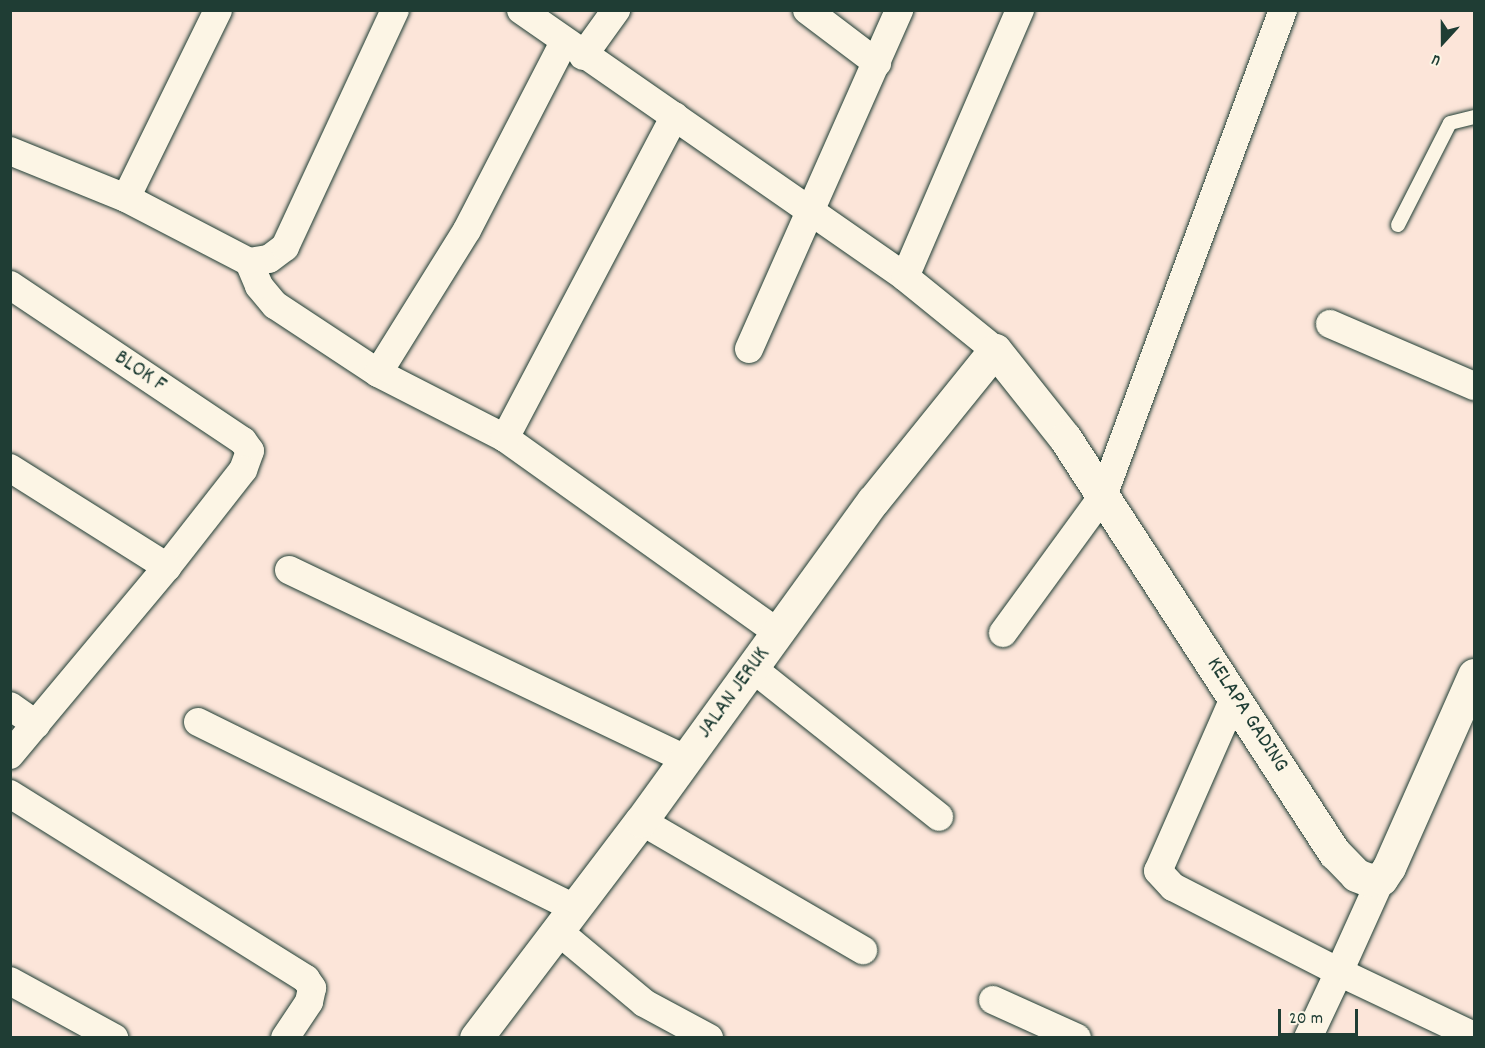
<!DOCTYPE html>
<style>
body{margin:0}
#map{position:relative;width:1485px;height:1048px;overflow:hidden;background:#fce5d9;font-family:Dekko,sans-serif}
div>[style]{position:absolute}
.roads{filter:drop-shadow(0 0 2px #1f3d34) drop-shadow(0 0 2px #1f3d34)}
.service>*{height:14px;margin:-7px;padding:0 7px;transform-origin:7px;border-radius:7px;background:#fcf5e5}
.minor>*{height:28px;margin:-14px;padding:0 14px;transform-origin:14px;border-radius:14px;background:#fcf5e5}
.tertiary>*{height:33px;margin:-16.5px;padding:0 16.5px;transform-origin:16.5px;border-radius:16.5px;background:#fcf5e5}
span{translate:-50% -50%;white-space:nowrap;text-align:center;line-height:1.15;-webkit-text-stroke:5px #fcf5e5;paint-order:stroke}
.street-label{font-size:22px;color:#1f3d34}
.frame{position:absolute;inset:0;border:12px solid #1f3d34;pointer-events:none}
.north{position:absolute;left:1413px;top:12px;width:60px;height:60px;-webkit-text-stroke:4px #fcf5e5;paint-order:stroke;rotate:201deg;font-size:16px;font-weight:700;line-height:24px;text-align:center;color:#1f3d34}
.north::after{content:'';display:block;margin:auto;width:21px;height:27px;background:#1f3d34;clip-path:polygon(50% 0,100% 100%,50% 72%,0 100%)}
.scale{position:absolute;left:1278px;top:1009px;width:80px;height:27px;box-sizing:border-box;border:3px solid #1f3d34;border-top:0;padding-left:8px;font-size:18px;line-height:21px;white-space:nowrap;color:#1f3d34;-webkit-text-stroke:4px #fcf5e5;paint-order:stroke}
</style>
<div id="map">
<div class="roads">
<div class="service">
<i style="left:1398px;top:225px;width:114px;rotate:-63deg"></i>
<i style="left:1450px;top:123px;width:25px;rotate:-14deg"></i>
</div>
<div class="minor">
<i style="left:521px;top:10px;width:468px;rotate:34.8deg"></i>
<i style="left:905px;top:277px;width:116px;rotate:39deg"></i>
<i style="left:807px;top:10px;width:88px;rotate:37.1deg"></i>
<i style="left:583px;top:56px;width:57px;rotate:-54.3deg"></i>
<i style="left:10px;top:151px;width:125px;rotate:22.1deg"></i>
<i style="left:126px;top:198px;width:139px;rotate:27.5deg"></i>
<i style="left:249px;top:262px;width:20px;rotate:-9deg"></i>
<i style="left:269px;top:259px;width:20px;rotate:-37deg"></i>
<i style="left:285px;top:247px;width:261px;rotate:-65.1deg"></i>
<i style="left:126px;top:198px;width:209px;rotate:-63.9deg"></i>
<i style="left:249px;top:262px;width:26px;rotate:67deg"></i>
<i style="left:259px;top:286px;width:25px;rotate:50deg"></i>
<i style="left:275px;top:305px;width:123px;rotate:33.4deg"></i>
<i style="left:378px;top:373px;width:143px;rotate:27.1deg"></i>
<i style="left:505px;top:438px;width:335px;rotate:35.5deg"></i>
<i style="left:905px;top:277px;width:291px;rotate:-66.7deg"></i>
<i style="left:10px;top:285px;width:280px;rotate:33.8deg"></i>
<i style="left:243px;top:441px;width:12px;rotate:55deg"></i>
<i style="left:250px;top:451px;width:20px;rotate:110deg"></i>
<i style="left:243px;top:470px;width:123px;rotate:128.1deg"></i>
<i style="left:167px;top:567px;width:245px;rotate:129.9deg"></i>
<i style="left:1330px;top:324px;width:157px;rotate:23.3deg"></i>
<i style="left:749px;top:349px;width:371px;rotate:-66.1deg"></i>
<i style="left:378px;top:373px;width:168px;rotate:-58.1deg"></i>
<i style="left:467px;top:230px;width:212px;rotate:-62.7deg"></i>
<i style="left:505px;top:438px;width:364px;rotate:-62.2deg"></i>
<i style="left:10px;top:468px;width:186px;rotate:32.2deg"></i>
<i style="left:289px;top:570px;width:440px;rotate:25.5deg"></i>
<i style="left:1003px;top:633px;width:170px;rotate:-53.9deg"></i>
<i style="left:1103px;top:496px;width:518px;rotate:-69.68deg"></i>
<i style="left:752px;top:668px;width:239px;rotate:38.5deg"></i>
<i style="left:1235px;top:696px;width:191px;rotate:113.7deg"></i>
<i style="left:1158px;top:871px;width:22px;rotate:47deg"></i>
<i style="left:1173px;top:887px;width:186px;rotate:27.1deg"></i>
<i style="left:1339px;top:972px;width:73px;rotate:115.2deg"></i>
<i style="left:10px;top:706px;width:32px;rotate:35deg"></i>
<i style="left:198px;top:722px;width:420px;rotate:26.3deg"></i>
<i style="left:10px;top:794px;width:349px;rotate:32deg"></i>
<i style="left:306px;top:979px;width:11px;rotate:56deg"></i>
<i style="left:312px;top:988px;width:14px;rotate:102deg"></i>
<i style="left:309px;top:1002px;width:43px;rotate:123.7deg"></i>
<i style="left:641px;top:821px;width:257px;rotate:30.2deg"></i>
<i style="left:1381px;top:879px;width:102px;rotate:114.3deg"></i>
<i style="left:1339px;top:972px;width:149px;rotate:25.4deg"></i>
<i style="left:558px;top:931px;width:112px;rotate:39.9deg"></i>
<i style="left:644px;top:1003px;width:74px;rotate:28.3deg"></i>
<i style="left:10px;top:981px;width:119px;rotate:28.7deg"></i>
<i style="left:993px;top:1000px;width:92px;rotate:24.3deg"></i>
</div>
<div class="tertiary">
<i style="left:476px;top:1038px;width:273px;rotate:-52.8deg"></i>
<i style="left:641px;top:821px;width:395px;rotate:-54.1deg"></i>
<i style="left:873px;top:501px;width:194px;rotate:-51.1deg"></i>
<i style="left:995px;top:350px;width:112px;rotate:51.5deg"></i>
<i style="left:1065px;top:438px;width:495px;rotate:57deg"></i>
<i style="left:1335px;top:853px;width:30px;rotate:46deg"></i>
<i style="left:1356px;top:875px;width:14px;rotate:21deg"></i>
<i style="left:1369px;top:880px;width:12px;rotate:-5deg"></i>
<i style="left:1381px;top:879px;width:14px;rotate:-56deg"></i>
<i style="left:1389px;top:867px;width:210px;rotate:-66.1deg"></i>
</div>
</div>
<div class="street-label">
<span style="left:140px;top:372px;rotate:34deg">BLOK F</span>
<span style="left:734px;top:693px;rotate:-54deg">JALAN JERUK</span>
<span style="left:1247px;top:715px;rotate:57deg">KELAPA GADING</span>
</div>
<div class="frame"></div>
<div class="north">U</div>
<div class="scale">20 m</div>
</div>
